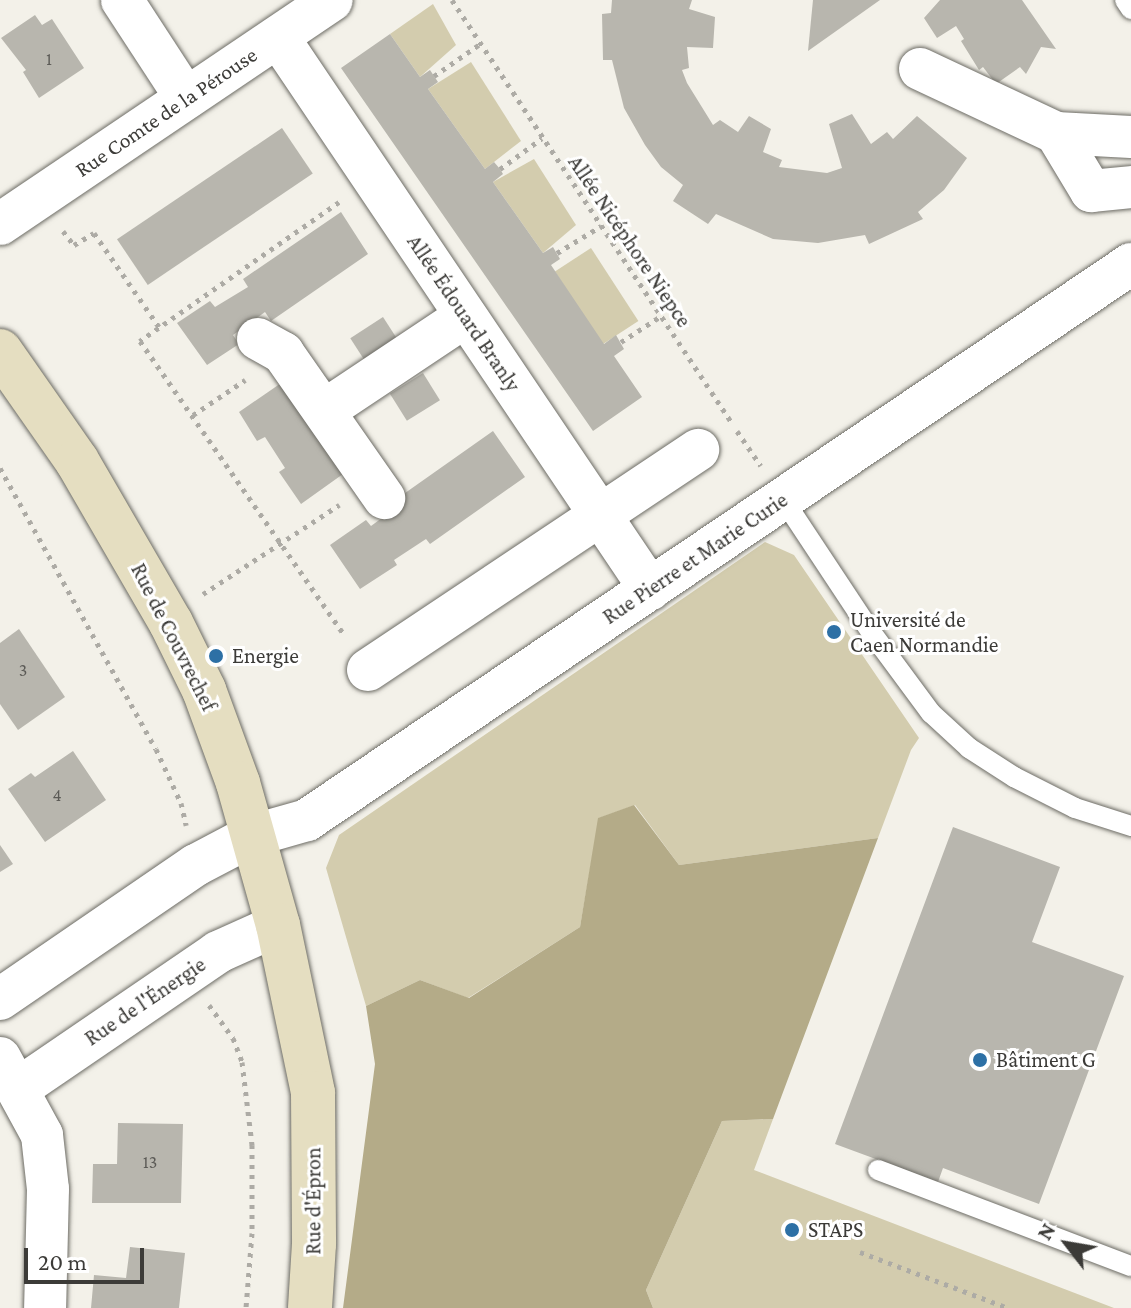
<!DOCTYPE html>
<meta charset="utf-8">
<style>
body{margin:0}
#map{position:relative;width:1131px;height:1308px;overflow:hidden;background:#f3f1e9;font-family:"Crimson Pro",serif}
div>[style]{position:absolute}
.green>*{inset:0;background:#d3ccae;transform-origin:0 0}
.forest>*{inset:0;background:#b4ab88}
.building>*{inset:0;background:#b8b6ae;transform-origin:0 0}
.path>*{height:5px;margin-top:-2.5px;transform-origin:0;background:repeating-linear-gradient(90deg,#adaba5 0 4px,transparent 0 10px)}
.roads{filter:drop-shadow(0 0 2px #6d6c65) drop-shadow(0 0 2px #6d6c65)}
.lane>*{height:20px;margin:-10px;padding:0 10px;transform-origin:10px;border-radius:10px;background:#fff}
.street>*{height:42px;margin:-21px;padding:0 21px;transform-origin:21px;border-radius:21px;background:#fff}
.secondary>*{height:44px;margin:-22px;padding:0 22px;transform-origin:22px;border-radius:22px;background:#e5dec1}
.dots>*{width:22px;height:22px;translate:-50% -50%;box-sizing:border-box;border:4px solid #fff;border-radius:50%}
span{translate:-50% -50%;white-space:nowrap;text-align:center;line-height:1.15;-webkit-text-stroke:6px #fff;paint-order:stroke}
.number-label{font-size:18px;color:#5b5a56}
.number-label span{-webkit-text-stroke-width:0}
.street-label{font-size:22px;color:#3c3b38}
.poi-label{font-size:22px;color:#3c3b38}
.left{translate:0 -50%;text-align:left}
.north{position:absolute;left:1027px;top:1204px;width:80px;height:80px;-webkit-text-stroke:6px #fff;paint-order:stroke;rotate:301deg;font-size:22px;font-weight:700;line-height:32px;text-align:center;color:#3c3b38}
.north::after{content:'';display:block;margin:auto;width:28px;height:36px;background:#3c3b38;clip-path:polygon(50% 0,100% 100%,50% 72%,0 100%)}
.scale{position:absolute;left:24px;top:1248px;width:120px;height:36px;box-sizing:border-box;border:4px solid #3c3b38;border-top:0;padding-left:10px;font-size:24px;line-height:28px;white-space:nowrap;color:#3c3b38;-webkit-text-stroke:6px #fff;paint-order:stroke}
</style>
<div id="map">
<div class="green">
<i style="clip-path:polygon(433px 4px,456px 45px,420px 77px,390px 34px)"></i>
<i style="clip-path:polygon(471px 62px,521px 141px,485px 169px,428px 89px)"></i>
<i style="clip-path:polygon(534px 159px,576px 225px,543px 253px,493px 182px)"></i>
<i style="left:591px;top:248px;width:87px;height:43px;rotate:57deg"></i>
<i style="clip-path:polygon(765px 542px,794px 555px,919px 738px,911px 750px,878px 838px,679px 865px,635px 805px,599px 818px,580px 927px,468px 998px,420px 980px,366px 1006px,326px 868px,339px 835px)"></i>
<i style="clip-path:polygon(773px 1119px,754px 1170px,1114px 1308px,653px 1308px,646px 1290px,722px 1121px)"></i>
</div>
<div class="forest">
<i style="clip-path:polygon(634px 805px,679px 865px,878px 838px,773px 1119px,722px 1121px,646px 1290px,653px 1308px,343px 1308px,375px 1064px,366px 1006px,420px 980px,469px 998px,580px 927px,598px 818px)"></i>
</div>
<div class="building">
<i style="clip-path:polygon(612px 0,692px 0,689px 9px,715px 17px,713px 48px,687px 47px,689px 68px,682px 70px,687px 83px,713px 125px,720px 120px,738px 132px,749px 116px,771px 129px,763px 152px,782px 160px,779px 167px,827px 173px,842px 168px,829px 124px,852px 114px,871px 144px,887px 132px,893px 139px,917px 116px,967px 158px,944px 190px,918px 212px,923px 219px,869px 244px,865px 235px,818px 243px,773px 239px,716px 214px,708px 224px,673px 201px,683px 185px,661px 167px,645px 145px,624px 108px,612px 60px,603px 60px,602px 14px,611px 13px)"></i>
<i style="clip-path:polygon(813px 0,880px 0,808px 51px)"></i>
<i style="clip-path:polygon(940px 0,1022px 0,1056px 49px,1041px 47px,1026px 74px,1020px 67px,996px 84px,983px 67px,979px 70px,961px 41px,964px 39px,956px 26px,937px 38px,924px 18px)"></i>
<i style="clip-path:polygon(35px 15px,42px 25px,52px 19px,84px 68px,39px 98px,23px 72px,26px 70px,1px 38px)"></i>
<i style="clip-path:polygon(390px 34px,420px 77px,430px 70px,438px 82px,428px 89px,485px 169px,494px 162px,500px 169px,503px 174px,493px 182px,543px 253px,553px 247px,560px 259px,551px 265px,604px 344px,616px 335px,624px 349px,614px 356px,642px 397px,593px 431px,341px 68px)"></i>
<i style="left:282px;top:128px;width:55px;height:199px;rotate:56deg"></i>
<i style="clip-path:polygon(341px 212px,368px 254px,271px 321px,265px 312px,233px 335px,239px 344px,207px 365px,177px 323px,210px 301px,215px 307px,248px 287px,243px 279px)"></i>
<i style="left:383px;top:317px;width:27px;height:39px;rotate:57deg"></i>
<i style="left:423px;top:373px;width:32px;height:39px;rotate:58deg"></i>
<i style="clip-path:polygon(287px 379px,350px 469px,301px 504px,279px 472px,285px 468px,265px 437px,257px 441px,239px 412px)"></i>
<i style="clip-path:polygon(493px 431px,525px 477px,430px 544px,426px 539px,394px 560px,397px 565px,360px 589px,330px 545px,366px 520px,371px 526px,401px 504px,398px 498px)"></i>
<i style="clip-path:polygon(19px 629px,65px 697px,18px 730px,0 704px,0 643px)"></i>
<i style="clip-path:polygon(73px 751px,106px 800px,45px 842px,8px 789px,31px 773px,35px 777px)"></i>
<i style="clip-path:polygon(953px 827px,1060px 867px,1032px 942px,1124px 976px,1039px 1204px,943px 1168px,938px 1182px,835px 1144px)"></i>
<i style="clip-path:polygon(0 845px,13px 864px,0 872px)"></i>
<i style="clip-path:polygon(118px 1123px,183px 1124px,181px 1203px,92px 1203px,93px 1164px,117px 1164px)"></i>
<i style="clip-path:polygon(130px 1247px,185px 1253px,179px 1308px,91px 1308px,94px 1275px,126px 1278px)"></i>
</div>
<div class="path">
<i style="left:452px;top:0;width:507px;rotate:56.5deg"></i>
<i style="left:434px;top:76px;width:56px;rotate:-34.8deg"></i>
<i style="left:500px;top:169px;width:52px;rotate:-36.4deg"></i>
<i style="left:339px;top:202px;width:243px;rotate:145.1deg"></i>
<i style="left:140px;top:341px;width:359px;rotate:55.2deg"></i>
<i style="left:63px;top:231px;width:18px;rotate:52deg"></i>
<i style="left:74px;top:245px;width:23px;rotate:-31deg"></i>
<i style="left:94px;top:233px;width:114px;rotate:55.3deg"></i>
<i style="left:557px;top:253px;width:52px;rotate:-31.5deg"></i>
<i style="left:621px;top:342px;width:48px;rotate:-33deg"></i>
<i style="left:193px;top:415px;width:63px;rotate:-33.9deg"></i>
<i style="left:737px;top:431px;width:42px;rotate:55.6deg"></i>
<i style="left:0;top:468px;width:321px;rotate:61deg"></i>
<i style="left:156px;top:749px;width:60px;rotate:65.2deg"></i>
<i style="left:181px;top:803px;width:23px;rotate:77deg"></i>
<i style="left:203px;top:594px;width:163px;rotate:-33.2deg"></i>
<i style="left:209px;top:1005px;width:41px;rotate:54deg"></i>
<i style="left:233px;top:1038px;width:26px;rotate:69deg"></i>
<i style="left:242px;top:1062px;width:84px;rotate:83.1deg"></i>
<i style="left:252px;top:1145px;width:88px;rotate:90deg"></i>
<i style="left:252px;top:1233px;width:75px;rotate:94.6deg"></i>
<i style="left:860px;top:1252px;width:158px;rotate:20.7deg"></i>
</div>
<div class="roads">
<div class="lane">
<i style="left:1125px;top:0;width:11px;rotate:56deg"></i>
<i style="left:783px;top:499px;width:159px;rotate:56.5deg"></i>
<i style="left:871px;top:632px;width:101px;rotate:53.5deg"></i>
<i style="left:931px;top:713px;width:52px;rotate:42.6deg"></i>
<i style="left:969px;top:748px;width:54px;rotate:32.8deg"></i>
<i style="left:1014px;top:777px;width:68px;rotate:26.9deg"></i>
<i style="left:1075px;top:808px;width:59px;rotate:17.8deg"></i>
<i style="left:878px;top:1170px;width:271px;rotate:20.8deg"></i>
</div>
<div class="street">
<i style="left:122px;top:0;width:117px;rotate:56.9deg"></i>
<i style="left:278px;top:37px;width:666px;rotate:56.02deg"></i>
<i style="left:920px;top:69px;width:150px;rotate:25.2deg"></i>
<i style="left:1056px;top:133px;width:75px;rotate:3.1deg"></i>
<i style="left:1056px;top:133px;width:68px;rotate:58.9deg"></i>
<i style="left:1091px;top:191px;width:40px;rotate:-5.7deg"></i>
<i style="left:0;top:224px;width:400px;rotate:-34deg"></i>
<i style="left:258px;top:339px;width:29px;rotate:29deg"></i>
<i style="left:283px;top:353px;width:177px;rotate:55.1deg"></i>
<i style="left:325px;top:410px;width:169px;rotate:-33.7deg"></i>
<i style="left:368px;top:670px;width:397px;rotate:-33.7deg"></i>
<i style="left:0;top:999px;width:237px;rotate:-34.4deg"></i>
<i style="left:196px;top:865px;width:62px;rotate:-27.8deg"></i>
<i style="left:251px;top:836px;width:58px;rotate:-15.9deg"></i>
<i style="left:307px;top:820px;width:994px;rotate:-34.01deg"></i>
<i style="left:0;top:1058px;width:88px;rotate:61.4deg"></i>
<i style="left:42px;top:1135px;width:54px;rotate:83.7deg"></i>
<i style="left:48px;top:1189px;width:119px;rotate:91.4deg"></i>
<i style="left:19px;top:1088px;width:241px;rotate:-34.3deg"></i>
<i style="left:218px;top:952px;width:66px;rotate:-24.2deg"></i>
</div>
<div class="secondary">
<i style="left:0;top:351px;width:134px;rotate:55deg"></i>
<i style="left:77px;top:461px;width:187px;rotate:59.9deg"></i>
<i style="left:171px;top:623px;width:75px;rotate:63.8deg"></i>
<i style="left:204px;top:690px;width:99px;rotate:69.9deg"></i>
<i style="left:238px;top:783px;width:148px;rotate:74.3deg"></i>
<i style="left:278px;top:925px;width:172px;rotate:78.2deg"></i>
<i style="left:313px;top:1093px;width:151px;rotate:89.6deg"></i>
<i style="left:314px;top:1244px;width:64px;rotate:93.6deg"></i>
</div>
</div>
<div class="dots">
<i style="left:834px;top:632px;background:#2d70a5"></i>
<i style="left:216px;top:656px;background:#2d70a5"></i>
<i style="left:980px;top:1060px;background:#2d70a5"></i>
<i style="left:792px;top:1230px;background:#2d70a5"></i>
</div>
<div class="number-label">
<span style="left:49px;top:59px">1</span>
<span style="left:23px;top:670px">3</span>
<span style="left:57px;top:795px">4</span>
<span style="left:150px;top:1162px">13</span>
</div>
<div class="street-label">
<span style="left:166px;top:112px;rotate:-34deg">Rue Comte de la Pérouse</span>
<span style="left:630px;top:241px;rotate:56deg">Allée Nicéphore Niepce</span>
<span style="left:464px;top:313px;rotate:56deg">Allée Édouard Branly</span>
<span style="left:695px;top:558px;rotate:-34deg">Rue Pierre et Marie Curie</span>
<span style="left:174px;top:637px;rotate:63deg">Rue de Couvrechef</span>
<span style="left:145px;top:1001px;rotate:-34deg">Rue de l'Énergie</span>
<span style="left:313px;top:1201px;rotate:-90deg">Rue d'Épron</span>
</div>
<div class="poi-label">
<span class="left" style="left:850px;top:632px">Université de<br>Caen Normandie</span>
<span class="left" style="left:232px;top:656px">Energie</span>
<span class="left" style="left:996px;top:1060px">Bâtiment G</span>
<span class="left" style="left:808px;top:1230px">STAPS</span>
</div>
<div class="north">N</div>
<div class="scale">20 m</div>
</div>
